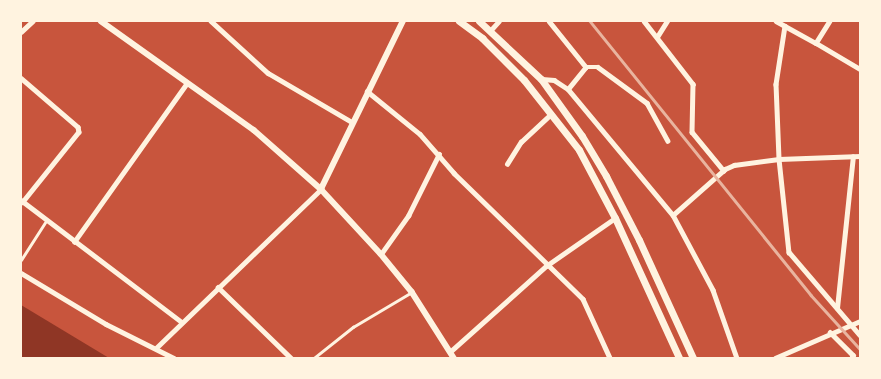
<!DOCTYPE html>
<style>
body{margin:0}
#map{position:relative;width:881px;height:379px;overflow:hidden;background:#c8553d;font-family:Poppins,sans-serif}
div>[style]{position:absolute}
.water>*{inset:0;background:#8f3625}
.service>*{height:2.5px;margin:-1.25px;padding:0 1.25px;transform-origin:1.25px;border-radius:1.25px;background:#fff3e0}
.minor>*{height:4.5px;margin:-2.25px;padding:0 2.25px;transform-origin:2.25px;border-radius:2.25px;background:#fff3e0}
.tertiary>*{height:5.5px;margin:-2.75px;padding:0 2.75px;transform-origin:2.75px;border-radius:2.75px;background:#fff3e0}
.primary>*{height:7px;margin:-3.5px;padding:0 3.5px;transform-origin:3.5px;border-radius:3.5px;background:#fff3e0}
.rail>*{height:2.5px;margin:-1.25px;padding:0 1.25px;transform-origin:1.25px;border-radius:1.25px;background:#e9b49f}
span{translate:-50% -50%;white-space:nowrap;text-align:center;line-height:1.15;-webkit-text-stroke:4px #fff3e0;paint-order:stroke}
.frame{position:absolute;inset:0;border:22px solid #fff3e0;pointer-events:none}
</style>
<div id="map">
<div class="water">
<i style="clip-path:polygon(21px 305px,31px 311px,109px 358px,21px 358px)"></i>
</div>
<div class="service">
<i style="left:21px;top:260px;width:46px;rotate:-57.3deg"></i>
<i style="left:314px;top:358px;width:50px;rotate:-38.5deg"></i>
<i style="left:353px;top:327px;width:69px;rotate:-30.7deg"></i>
</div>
<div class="minor">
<i style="left:211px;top:21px;width:77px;rotate:42.4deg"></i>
<i style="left:268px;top:73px;width:97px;rotate:30.3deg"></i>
<i style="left:549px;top:21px;width:59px;rotate:51.2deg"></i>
<i style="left:644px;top:21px;width:80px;rotate:52.1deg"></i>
<i style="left:693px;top:84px;width:48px;rotate:91.2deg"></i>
<i style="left:692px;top:132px;width:50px;rotate:50.6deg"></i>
<i style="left:776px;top:21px;width:10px;rotate:29deg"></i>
<i style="left:785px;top:26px;width:59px;rotate:98.8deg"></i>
<i style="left:776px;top:84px;width:75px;rotate:87.7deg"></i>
<i style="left:779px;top:159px;width:94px;rotate:83.9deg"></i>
<i style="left:789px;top:252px;width:109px;rotate:49.5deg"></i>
<i style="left:830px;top:21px;width:26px;rotate:122deg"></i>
<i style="left:816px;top:43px;width:51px;rotate:30.6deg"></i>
<i style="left:785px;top:26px;width:35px;rotate:29deg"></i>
<i style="left:490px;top:31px;width:13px;rotate:-48deg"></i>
<i style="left:21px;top:32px;width:16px;rotate:-43deg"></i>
<i style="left:657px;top:37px;width:19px;rotate:-58deg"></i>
<i style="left:21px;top:78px;width:75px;rotate:40.7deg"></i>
<i style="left:78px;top:127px;width:5px;rotate:79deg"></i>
<i style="left:79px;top:132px;width:90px;rotate:128.7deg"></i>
<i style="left:542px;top:79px;width:12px;rotate:5deg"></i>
<i style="left:554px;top:80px;width:17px;rotate:33deg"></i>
<i style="left:568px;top:89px;width:164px;rotate:50.2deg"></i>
<i style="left:673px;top:215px;width:85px;rotate:61.9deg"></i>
<i style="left:713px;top:290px;width:72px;rotate:70.6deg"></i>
<i style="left:568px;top:89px;width:28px;rotate:-51deg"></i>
<i style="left:586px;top:67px;width:12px"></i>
<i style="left:598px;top:67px;width:61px;rotate:36.3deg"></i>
<i style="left:647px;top:103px;width:43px;rotate:61.1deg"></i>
<i style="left:367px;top:91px;width:68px;rotate:39.1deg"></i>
<i style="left:420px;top:134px;width:52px;rotate:48.9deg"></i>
<i style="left:454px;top:173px;width:180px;rotate:44.3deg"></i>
<i style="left:583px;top:299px;width:65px;rotate:65.4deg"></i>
<i style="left:507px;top:164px;width:26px;rotate:-58deg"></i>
<i style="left:521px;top:142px;width:41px;rotate:-43deg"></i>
<i style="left:21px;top:200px;width:202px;rotate:37.2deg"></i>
<i style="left:673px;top:215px;width:69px;rotate:-41.5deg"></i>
<i style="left:725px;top:169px;width:10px;rotate:-24deg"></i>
<i style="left:734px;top:165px;width:45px;rotate:-7.6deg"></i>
<i style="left:779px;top:159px;width:81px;rotate:-2.1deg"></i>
<i style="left:74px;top:242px;width:195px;rotate:-54.6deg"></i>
<i style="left:381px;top:254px;width:47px;rotate:-54.6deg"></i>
<i style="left:408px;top:216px;width:69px;rotate:-63.4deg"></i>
<i style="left:21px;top:273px;width:99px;rotate:31deg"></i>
<i style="left:106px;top:324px;width:76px;rotate:26.6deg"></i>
<i style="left:218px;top:287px;width:102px;rotate:44.2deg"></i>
<i style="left:837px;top:308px;width:152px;rotate:-84deg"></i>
<i style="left:830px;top:332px;width:33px;rotate:45deg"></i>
<i style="left:853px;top:355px;width:3px;rotate:108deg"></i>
<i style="left:157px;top:347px;width:228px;rotate:-43.9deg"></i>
<i style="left:451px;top:351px;width:127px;rotate:-41.8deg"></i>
<i style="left:546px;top:266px;width:84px;rotate:-34.8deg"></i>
<i style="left:775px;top:358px;width:93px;rotate:-23.5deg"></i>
</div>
<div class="tertiary">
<i style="left:101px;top:21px;width:188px;rotate:35.5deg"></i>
<i style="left:254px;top:130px;width:89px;rotate:41.4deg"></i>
<i style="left:321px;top:189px;width:88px;rotate:47.3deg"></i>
<i style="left:381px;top:254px;width:49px;rotate:50.8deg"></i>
<i style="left:412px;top:292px;width:78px;rotate:57.5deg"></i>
<i style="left:321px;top:189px;width:187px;rotate:-64deg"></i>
</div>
<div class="primary">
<i style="left:459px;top:21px;width:29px;rotate:36deg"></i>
<i style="left:482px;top:38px;width:59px;rotate:45deg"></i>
<i style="left:524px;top:80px;width:89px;rotate:51.8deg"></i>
<i style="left:579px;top:150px;width:77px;rotate:62.1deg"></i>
<i style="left:615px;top:218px;width:154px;rotate:65.4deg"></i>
<i style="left:479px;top:21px;width:85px;rotate:43.1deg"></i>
<i style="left:541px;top:79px;width:70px;rotate:54.3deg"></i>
<i style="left:582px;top:136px;width:47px;rotate:59deg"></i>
<i style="left:606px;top:176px;width:72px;rotate:62.7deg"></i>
<i style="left:639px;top:240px;width:130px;rotate:65.4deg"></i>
</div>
<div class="rail">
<i style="left:590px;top:21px;width:352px;rotate:51.1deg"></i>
<i style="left:811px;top:295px;width:73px;rotate:47.8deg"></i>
</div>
<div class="frame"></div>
</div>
